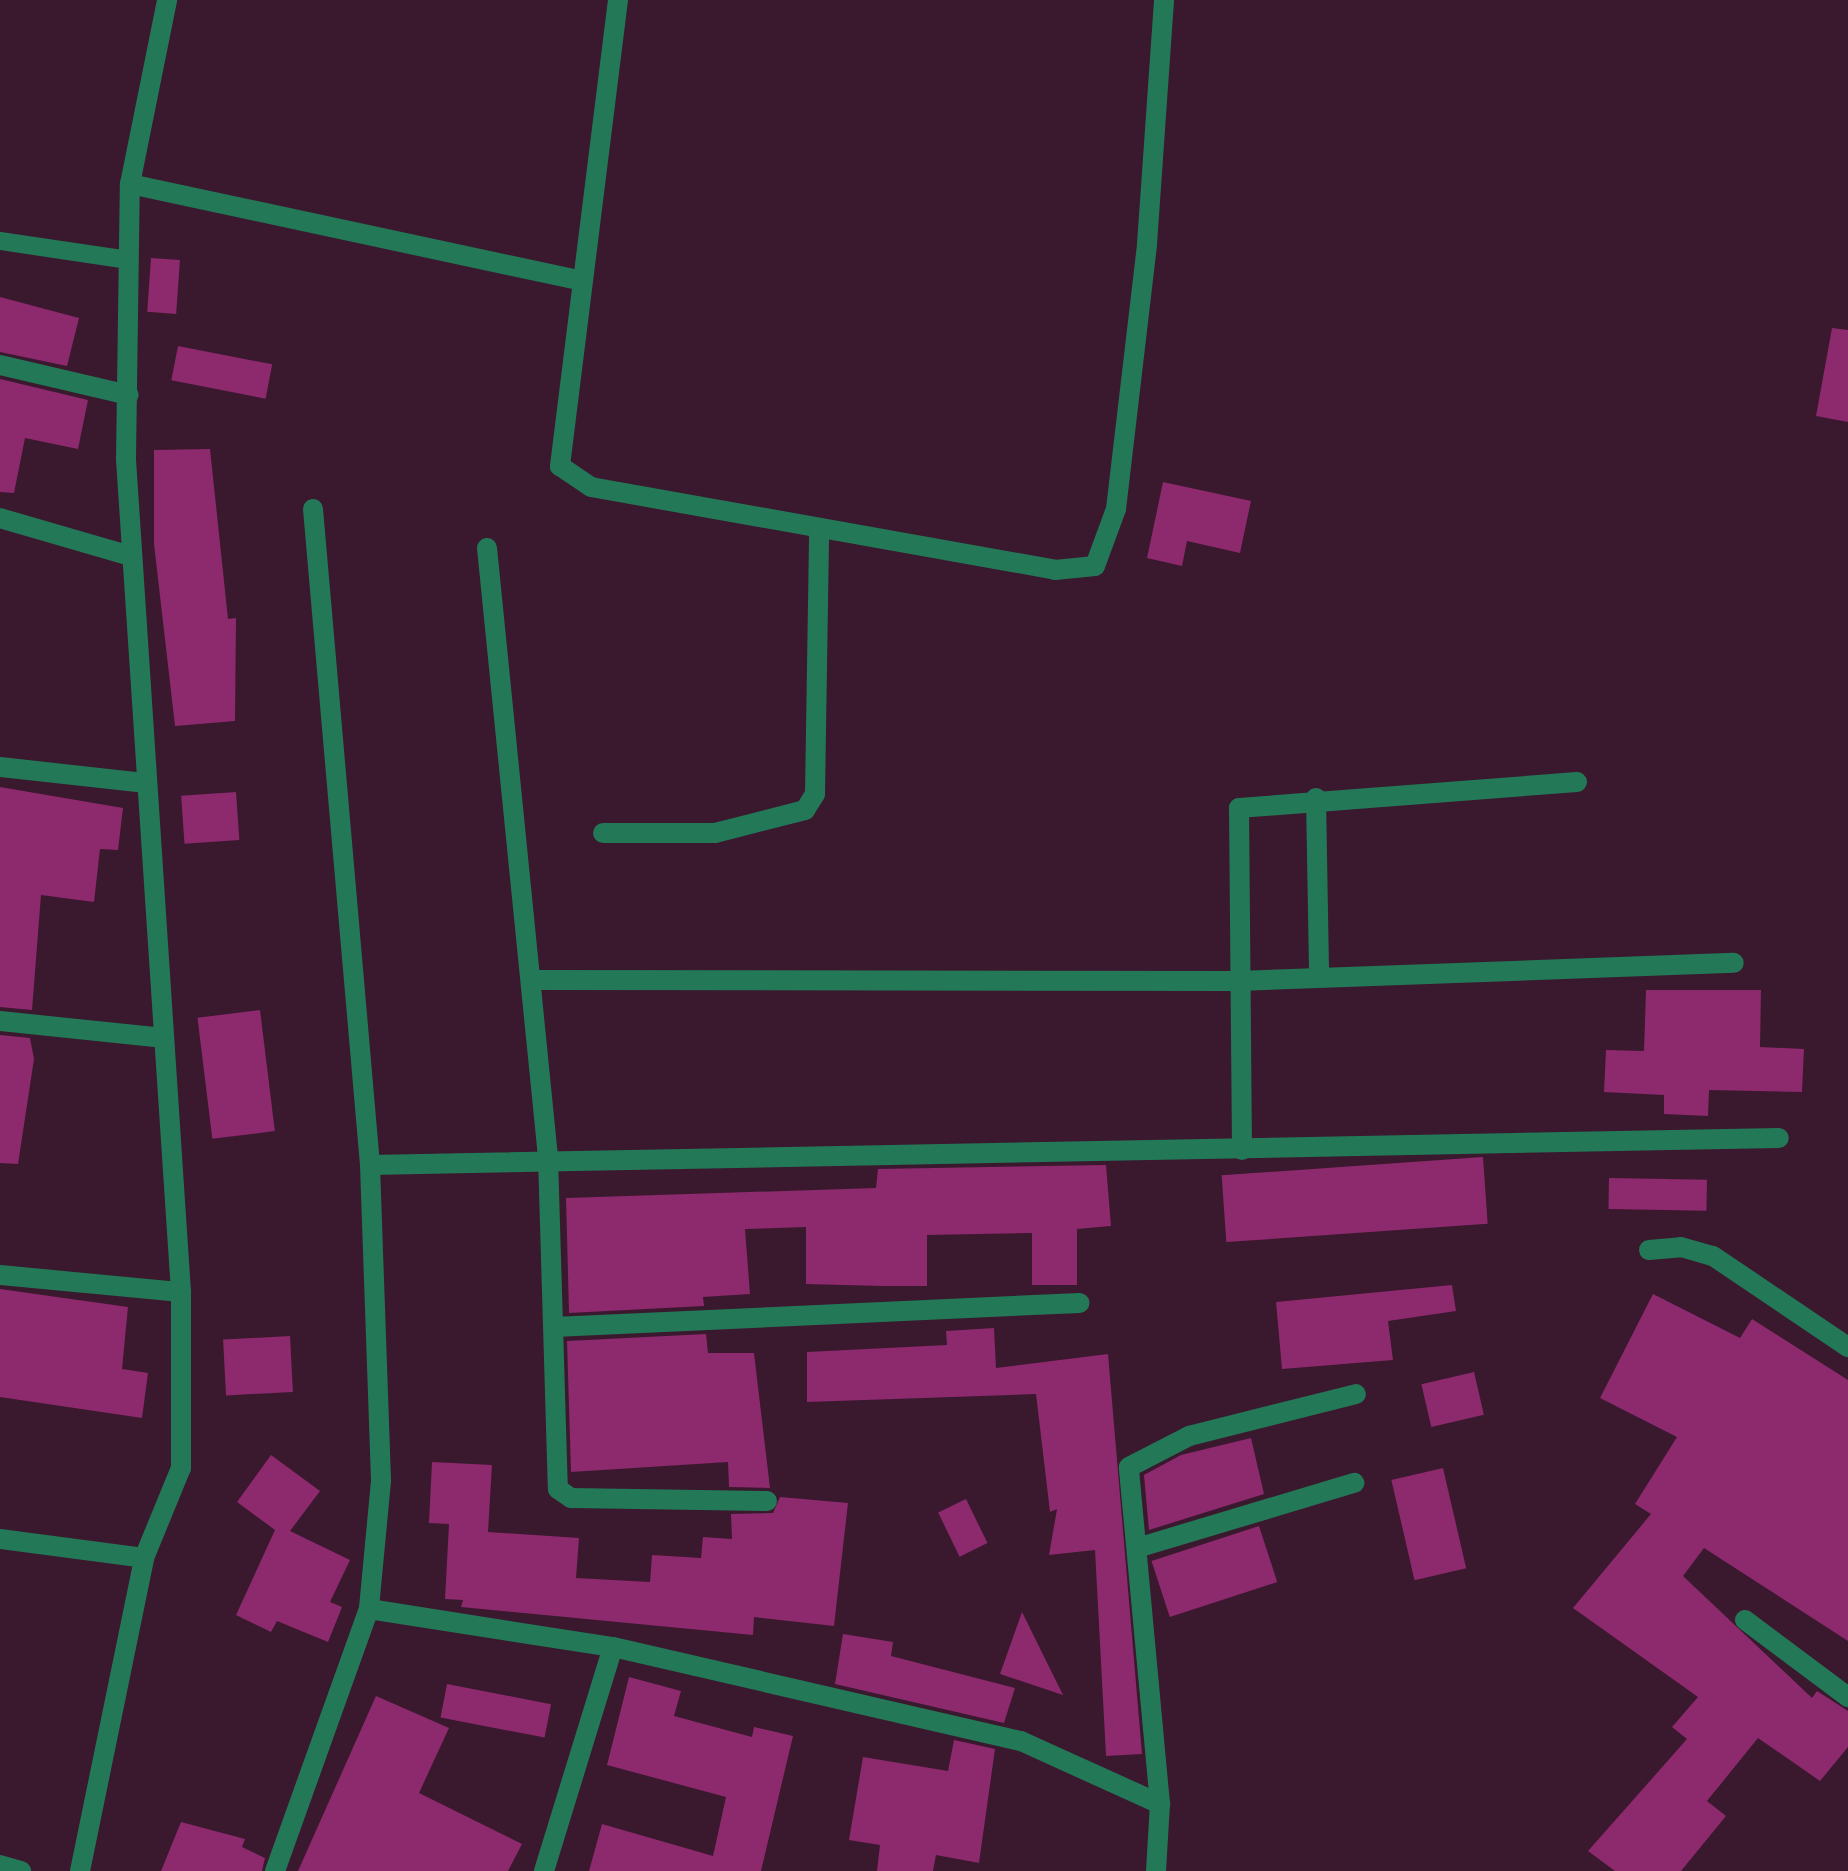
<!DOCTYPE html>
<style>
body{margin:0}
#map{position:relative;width:1848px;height:1871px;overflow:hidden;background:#3a182e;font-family:Karla,sans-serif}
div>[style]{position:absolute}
.building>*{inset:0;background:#8d296d;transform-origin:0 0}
.service>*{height:18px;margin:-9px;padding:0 9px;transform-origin:9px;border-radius:9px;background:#237857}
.minor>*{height:20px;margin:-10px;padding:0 10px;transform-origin:10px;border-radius:10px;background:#237857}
.tertiary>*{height:20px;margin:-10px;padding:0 10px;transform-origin:10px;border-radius:10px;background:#237857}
span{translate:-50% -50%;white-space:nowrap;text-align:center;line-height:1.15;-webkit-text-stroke:10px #2f0e24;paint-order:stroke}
</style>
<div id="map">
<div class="building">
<i style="left:151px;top:258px;width:29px;height:54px;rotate:4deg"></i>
<i style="clip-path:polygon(0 297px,79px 318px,67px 366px,0 352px)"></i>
<i style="clip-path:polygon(1832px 328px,1848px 330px,1848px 422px,1816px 416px)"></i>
<i style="left:178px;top:346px;width:96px;height:35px;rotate:11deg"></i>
<i style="clip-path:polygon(0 379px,88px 400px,78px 449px,25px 438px,14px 493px,0 492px)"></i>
<i style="clip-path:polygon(210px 449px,228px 619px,236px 618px,235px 721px,175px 726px,154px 544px,154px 450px)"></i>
<i style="clip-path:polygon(1163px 482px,1251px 501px,1240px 553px,1187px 541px,1182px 566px,1147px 558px)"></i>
<i style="clip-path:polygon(0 787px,123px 808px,118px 850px,100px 849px,94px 902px,41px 895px,32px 1010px,0 1007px)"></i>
<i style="left:236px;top:792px;width:48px;height:55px;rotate:86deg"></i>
<i style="clip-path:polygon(1646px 990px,1761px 990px,1760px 1047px,1804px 1049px,1802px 1092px,1709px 1090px,1708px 1116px,1664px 1114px,1664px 1095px,1604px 1092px,1606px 1050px,1644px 1051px)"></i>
<i style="left:260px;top:1010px;width:122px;height:63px;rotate:83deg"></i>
<i style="clip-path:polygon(0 1035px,30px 1038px,34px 1059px,18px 1164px,0 1163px)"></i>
<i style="left:1483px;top:1157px;width:67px;height:262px;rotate:86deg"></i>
<i style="clip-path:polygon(1106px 1165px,1111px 1226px,1077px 1229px,1077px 1285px,1032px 1285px,1032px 1233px,927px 1235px,927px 1286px,882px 1286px,806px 1284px,806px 1227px,745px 1229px,750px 1294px,703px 1297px,704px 1306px,569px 1313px,566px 1198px,876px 1188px,878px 1169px)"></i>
<i style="left:1609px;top:1178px;width:98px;height:31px;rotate:1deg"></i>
<i style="clip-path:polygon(1452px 1285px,1456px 1311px,1388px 1321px,1393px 1360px,1282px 1369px,1276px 1302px)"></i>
<i style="clip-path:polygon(0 1289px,128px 1307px,122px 1369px,148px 1373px,142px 1418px,0 1397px)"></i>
<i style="clip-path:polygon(1653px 1294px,1740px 1338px,1752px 1319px,1848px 1380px,1848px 1641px,1704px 1548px,1683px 1576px,1812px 1698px,1817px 1691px,1848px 1711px,1848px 1747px,1820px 1781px,1758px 1738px,1707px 1801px,1726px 1816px,1681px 1871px,1615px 1871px,1588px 1851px,1687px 1739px,1672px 1727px,1698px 1697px,1573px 1608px,1651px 1514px,1635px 1504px,1677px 1437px,1600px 1398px)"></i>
<i style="clip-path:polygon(994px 1328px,996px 1368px,1108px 1354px,1142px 1754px,1106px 1756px,1095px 1550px,1049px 1555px,1057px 1509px,1050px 1512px,1036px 1394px,807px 1402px,807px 1352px,947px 1345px,946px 1331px)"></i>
<i style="clip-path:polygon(706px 1334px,708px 1353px,754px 1353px,770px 1488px,729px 1487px,728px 1462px,571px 1472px,567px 1341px)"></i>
<i style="left:290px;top:1336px;width:56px;height:67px;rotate:87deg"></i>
<i style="left:1474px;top:1372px;width:44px;height:54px;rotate:77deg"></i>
<i style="clip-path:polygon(1251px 1438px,1264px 1494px,1149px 1530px,1144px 1475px,1181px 1455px)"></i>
<i style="clip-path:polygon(271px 1455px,320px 1491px,290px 1531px,350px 1560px,330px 1602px,342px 1607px,328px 1642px,277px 1621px,271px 1632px,236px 1615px,275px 1530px,237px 1502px)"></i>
<i style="clip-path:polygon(432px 1462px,492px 1465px,488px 1532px,579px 1538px,576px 1578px,650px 1582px,652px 1555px,701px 1558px,703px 1537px,732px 1539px,731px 1514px,773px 1513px,780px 1497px,848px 1503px,834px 1626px,754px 1617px,753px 1635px,461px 1607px,463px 1600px,445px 1599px,449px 1524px,429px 1523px)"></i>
<i style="left:1443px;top:1468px;width:103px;height:53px;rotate:77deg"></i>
<i style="left:966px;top:1499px;width:49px;height:31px;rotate:64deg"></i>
<i style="left:1259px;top:1526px;width:59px;height:113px;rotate:72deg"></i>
<i style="clip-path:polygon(1022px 1612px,1063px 1695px,1000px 1674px)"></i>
<i style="clip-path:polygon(843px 1634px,893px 1642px,891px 1656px,1015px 1688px,1004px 1723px,835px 1684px)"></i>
<i style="clip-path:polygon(629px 1677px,681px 1691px,674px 1716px,752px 1737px,754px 1727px,793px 1736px,761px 1871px,589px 1871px,602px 1824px,713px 1856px,726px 1797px,607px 1765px)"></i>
<i style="left:447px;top:1684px;width:106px;height:34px;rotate:11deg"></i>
<i style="clip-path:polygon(376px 1696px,449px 1728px,419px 1793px,522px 1844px,508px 1871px,298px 1871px)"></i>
<i style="clip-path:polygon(954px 1740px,995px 1749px,979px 1863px,936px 1855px,933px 1871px,877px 1871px,880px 1845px,849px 1840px,863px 1757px,948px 1771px)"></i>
<i style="clip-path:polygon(181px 1822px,245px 1839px,242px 1847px,265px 1858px,262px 1871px,161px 1871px)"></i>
</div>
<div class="service">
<i style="left:0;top:241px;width:130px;rotate:8.4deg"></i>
</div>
<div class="minor">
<i style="left:618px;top:0;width:470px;rotate:97.1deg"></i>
<i style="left:560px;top:466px;width:37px;rotate:34deg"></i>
<i style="left:591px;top:487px;width:471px;rotate:10.1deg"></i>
<i style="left:1055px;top:570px;width:40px;rotate:-5.7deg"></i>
<i style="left:1095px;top:566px;width:61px;rotate:-69.8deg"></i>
<i style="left:1116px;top:509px;width:267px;rotate:-83.3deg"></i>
<i style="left:1147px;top:244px;width:245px;rotate:-86deg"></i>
<i style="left:130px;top:184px;width:462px;rotate:12.1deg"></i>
<i style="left:0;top:365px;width:132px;rotate:13.1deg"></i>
<i style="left:313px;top:509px;width:658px;rotate:85.03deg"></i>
<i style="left:370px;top:1165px;width:316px;rotate:88deg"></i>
<i style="left:381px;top:1481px;width:129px;rotate:95.4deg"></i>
<i style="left:0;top:518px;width:132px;rotate:16.2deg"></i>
<i style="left:487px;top:548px;width:612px;rotate:84.28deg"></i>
<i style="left:548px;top:1157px;width:332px;rotate:88.3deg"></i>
<i style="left:558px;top:1489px;width:16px;rotate:35deg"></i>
<i style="left:571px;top:1498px;width:196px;rotate:0.9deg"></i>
<i style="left:0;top:767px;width:145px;rotate:6.3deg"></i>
<i style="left:1316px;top:798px;width:179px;rotate:89deg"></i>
<i style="left:603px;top:833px;width:112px"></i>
<i style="left:715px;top:833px;width:93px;rotate:-14.3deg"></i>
<i style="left:805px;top:810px;width:19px;rotate:-58deg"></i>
<i style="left:815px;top:794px;width:263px;rotate:-89.1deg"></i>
<i style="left:531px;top:980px;width:707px;rotate:0.08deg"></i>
<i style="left:1238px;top:981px;width:496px;rotate:-2.1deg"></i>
<i style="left:0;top:1021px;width:165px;rotate:5.9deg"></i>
<i style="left:1242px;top:1150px;width:342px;rotate:-90.5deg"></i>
<i style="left:1239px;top:808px;width:339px;rotate:-4.4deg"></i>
<i style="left:370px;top:1165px;width:1409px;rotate:-1.1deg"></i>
<i style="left:1649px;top:1250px;width:32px;rotate:-5deg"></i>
<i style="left:1681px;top:1247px;width:33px;rotate:16deg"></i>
<i style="left:1713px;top:1256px;width:163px;rotate:34deg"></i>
<i style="left:0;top:1275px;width:182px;rotate:5.4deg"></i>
<i style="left:554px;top:1327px;width:526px;rotate:-2.62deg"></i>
<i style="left:0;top:1539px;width:145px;rotate:7.5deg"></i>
<i style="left:1137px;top:1548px;width:227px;rotate:-16.7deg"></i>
<i style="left:1745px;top:1620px;width:129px;rotate:36.8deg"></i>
<i style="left:80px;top:1871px;width:319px;rotate:-78.4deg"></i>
<i style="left:144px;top:1558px;width:97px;rotate:-67.7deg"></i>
<i style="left:181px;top:1468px;width:176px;rotate:-90deg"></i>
<i style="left:181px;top:1292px;width:835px;rotate:-93.78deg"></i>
<i style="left:126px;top:459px;width:275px;rotate:-89.2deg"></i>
<i style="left:130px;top:184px;width:188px;rotate:-78.6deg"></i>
<i style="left:275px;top:1871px;width:278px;rotate:-70.3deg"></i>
<i style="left:369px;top:1609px;width:247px;rotate:8.9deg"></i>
<i style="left:613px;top:1647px;width:419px;rotate:13deg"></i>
<i style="left:1021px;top:1741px;width:153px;rotate:24.4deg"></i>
<i style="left:544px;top:1871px;width:234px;rotate:-72.9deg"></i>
<i style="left:1156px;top:1871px;width:67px;rotate:-86.6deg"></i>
<i style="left:1160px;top:1804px;width:338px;rotate:-95.3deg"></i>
<i style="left:1129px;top:1467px;width:68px;rotate:-27.3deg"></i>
<i style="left:1189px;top:1436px;width:172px;rotate:-14.1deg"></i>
</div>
<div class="tertiary">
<i style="left:0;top:1865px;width:22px;rotate:16deg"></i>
</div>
</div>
